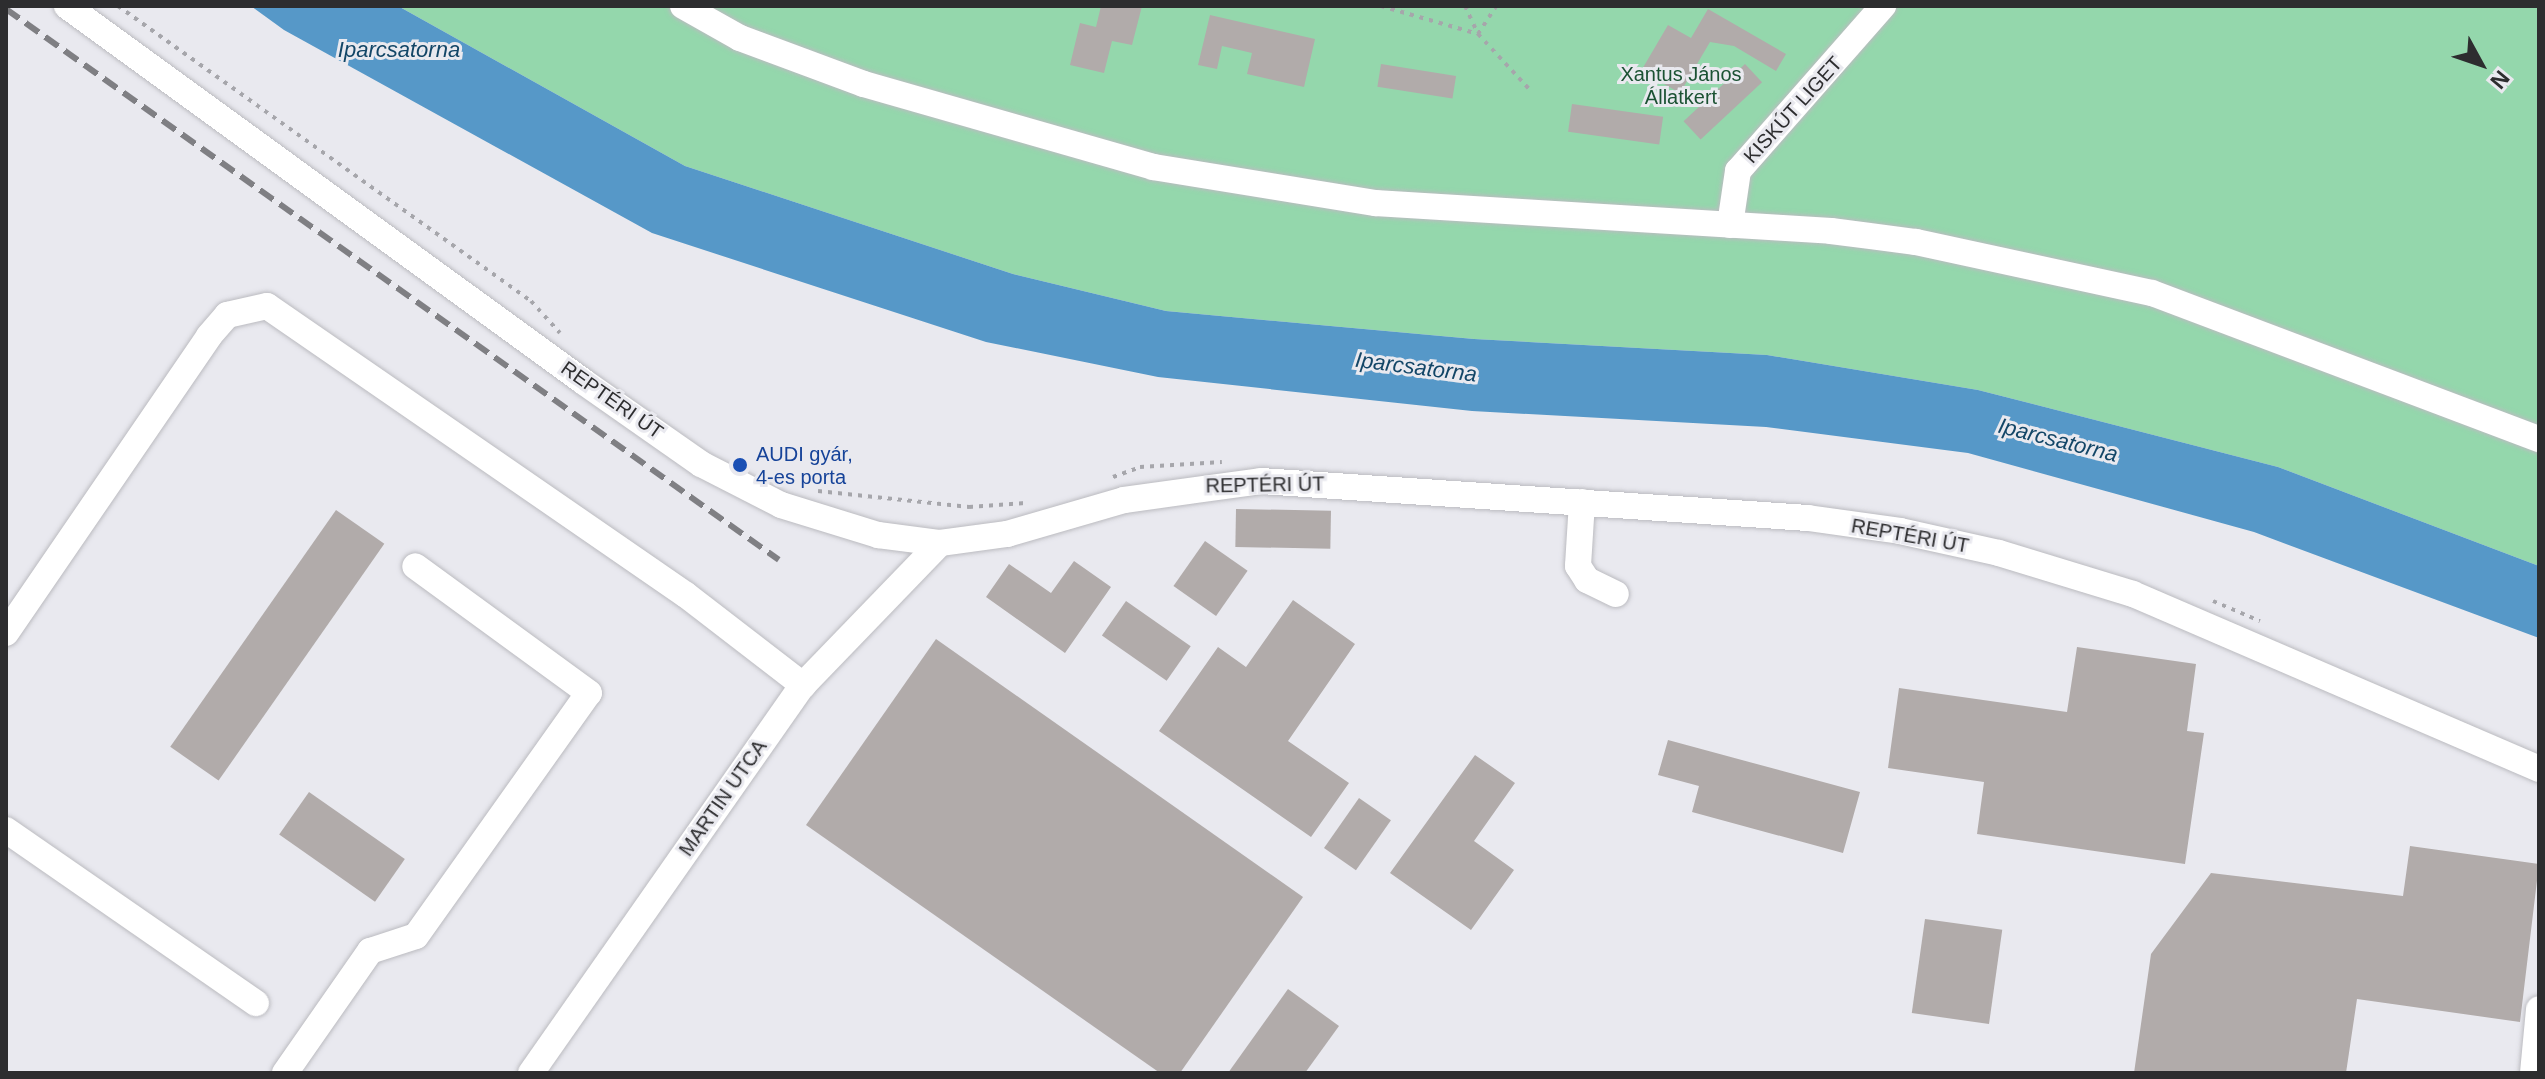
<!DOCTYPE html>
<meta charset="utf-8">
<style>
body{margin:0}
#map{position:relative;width:2545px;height:1079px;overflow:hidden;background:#e9e9ef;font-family:Arial,sans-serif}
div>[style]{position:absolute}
.green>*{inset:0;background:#94d7ac}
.water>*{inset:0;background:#5698c8}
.building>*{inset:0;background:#b1abaa;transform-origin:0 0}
.path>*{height:4px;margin-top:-2px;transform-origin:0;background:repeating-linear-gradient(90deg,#a6a6ab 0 4px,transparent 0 10px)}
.roads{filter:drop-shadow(0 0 2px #bbbbc0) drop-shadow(0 0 2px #bbbbc0)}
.minor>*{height:26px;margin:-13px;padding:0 13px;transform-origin:13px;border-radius:13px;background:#fff}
.rail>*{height:6px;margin-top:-3px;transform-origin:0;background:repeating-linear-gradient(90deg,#7f7f83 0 16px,transparent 0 24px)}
.dots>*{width:22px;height:22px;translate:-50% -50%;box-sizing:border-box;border:4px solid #e9e9ef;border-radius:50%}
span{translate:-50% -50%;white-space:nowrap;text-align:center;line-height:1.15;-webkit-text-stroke:6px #e9e9ef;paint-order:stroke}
.park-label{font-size:20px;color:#1b5233}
.street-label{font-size:20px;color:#2d2d2f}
.transit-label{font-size:20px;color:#164399}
.left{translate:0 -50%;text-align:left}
.water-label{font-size:22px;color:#134667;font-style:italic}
.frame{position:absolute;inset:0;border:8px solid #2d2d2f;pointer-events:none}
.north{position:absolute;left:2441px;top:24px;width:80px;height:80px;-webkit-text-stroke:6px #e9e9ef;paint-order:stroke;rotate:130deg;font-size:22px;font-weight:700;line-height:32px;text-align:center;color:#2d2d2f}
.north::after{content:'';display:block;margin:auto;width:28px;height:36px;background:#2d2d2f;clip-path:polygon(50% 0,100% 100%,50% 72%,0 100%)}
</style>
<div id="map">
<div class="green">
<i style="clip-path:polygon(398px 6px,2539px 6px,2539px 566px,2278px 467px,1978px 390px,1767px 355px,1474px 339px,1166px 311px,1013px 274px,685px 166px)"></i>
</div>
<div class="water">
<i style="clip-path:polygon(251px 6px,398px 6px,685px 166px,1013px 274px,1166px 311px,1474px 339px,1767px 355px,1978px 390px,2278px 467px,2539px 566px,2539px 638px,2254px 532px,1968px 453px,1766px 427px,1472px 411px,1158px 377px,986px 342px,652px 233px,284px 30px)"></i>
</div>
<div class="building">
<i style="clip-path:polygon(1101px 6px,1142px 6px,1132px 45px,1112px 41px,1104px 73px,1070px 65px,1080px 23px,1096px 27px)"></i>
<i style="clip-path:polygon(1708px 9px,1786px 54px,1776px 71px,1734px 46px,1710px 42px,1680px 93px,1641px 71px,1668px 25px,1691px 38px)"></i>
<i style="clip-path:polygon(1210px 15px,1315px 39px,1304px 87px,1247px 74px,1252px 53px,1222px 46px,1217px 69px,1198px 65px)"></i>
<i style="left:1381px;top:64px;width:76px;height:23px;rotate:9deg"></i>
<i style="left:1745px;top:64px;width:25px;height:84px;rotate:47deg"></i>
<i style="left:1572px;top:104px;width:92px;height:28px;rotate:8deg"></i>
<i style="left:1236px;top:509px;width:95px;height:38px;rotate:1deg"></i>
<i style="left:336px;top:510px;width:59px;height:289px;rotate:35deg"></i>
<i style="left:1205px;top:541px;width:52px;height:55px;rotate:35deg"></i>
<i style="clip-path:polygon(1074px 561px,1111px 587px,1065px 653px,986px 597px,1009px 564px,1051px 593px)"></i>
<i style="clip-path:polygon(1293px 600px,1355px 644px,1288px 741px,1349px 783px,1311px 837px,1159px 731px,1218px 647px,1246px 667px)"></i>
<i style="left:1126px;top:601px;width:79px;height:42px;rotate:35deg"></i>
<i style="clip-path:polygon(936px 639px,1303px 897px,1180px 1073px,1160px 1073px,806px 825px)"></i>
<i style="clip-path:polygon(2077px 647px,2196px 664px,2187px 731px,2204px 733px,2185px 864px,1977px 834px,1984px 782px,1888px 768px,1899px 688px,2067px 712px)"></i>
<i style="clip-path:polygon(1668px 740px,1860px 792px,1843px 853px,1692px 812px,1699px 786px,1658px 775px)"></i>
<i style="clip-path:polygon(1475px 755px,1515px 783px,1474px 841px,1514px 870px,1471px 930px,1390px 873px)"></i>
<i style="left:309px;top:792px;width:117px;height:52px;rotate:35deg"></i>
<i style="left:1359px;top:798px;width:39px;height:61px;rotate:35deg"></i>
<i style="clip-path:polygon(2410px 846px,2539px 864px,2520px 1022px,2357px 999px,2346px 1073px,2134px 1073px,2151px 954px,2211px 873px,2403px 896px)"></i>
<i style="left:1925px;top:919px;width:78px;height:95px;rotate:8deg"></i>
<i style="clip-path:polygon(1288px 989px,1339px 1026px,1305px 1073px,1228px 1073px)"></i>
</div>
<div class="path">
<i style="left:118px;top:6px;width:508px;rotate:35.54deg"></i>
<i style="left:531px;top:301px;width:43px;rotate:47.8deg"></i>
<i style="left:1381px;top:6px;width:101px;rotate:16.1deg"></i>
<i style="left:1478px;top:34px;width:33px;rotate:-57deg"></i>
<i style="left:1465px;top:6px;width:31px;rotate:65deg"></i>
<i style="left:1478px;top:34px;width:78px;rotate:47.1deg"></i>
<i style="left:1113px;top:477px;width:29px;rotate:-20deg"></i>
<i style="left:1140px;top:467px;width:82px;rotate:-3.5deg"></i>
<i style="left:818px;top:491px;width:152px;rotate:6deg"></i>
<i style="left:969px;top:507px;width:56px;rotate:-4.1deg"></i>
<i style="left:2213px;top:601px;width:51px;rotate:23.1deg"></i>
</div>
<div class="roads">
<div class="minor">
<i style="left:67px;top:6px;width:639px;rotate:36.03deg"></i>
<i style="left:584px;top:382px;width:143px;rotate:35deg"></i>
<i style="left:701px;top:464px;width:90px;rotate:27.1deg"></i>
<i style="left:781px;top:505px;width:102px;rotate:17.2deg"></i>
<i style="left:878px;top:535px;width:63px;rotate:7.4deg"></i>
<i style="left:940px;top:543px;width:68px;rotate:-7.7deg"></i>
<i style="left:1007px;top:534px;width:122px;rotate:-16.2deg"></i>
<i style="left:1124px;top:500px;width:138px;rotate:-7.9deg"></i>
<i style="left:1261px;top:481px;width:548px;rotate:3.87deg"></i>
<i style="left:1808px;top:518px;width:93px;rotate:8deg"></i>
<i style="left:1900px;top:531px;width:101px;rotate:12.5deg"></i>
<i style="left:1999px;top:553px;width:140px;rotate:17deg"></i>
<i style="left:2133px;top:594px;width:442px;rotate:23.3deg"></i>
<i style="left:683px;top:6px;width:65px;rotate:29.3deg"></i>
<i style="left:740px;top:38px;width:132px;rotate:20.4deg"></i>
<i style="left:864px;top:84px;width:301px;rotate:16deg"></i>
<i style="left:1153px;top:167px;width:225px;rotate:9.2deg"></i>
<i style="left:1375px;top:203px;width:457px;rotate:3.5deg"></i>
<i style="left:1831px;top:231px;width:86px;rotate:7.4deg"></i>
<i style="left:1916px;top:242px;width:241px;rotate:12.2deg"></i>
<i style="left:2152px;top:293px;width:414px;rotate:20.7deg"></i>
<i style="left:1730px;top:225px;width:55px;rotate:-81.6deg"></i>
<i style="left:1738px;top:171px;width:220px;rotate:-48.7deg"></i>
<i style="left:1582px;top:502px;width:64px;rotate:93.6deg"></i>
<i style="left:1578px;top:566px;width:17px;rotate:57deg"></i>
<i style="left:1587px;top:580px;width:32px;rotate:26deg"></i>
<i style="left:6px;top:633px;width:360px;rotate:-55.6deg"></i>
<i style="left:209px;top:336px;width:28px;rotate:-49deg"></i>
<i style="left:227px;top:315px;width:41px;rotate:-12.7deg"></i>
<i style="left:267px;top:306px;width:509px;rotate:34.6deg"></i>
<i style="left:686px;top:595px;width:148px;rotate:37.6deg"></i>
<i style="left:6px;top:830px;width:304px;rotate:34.7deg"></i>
<i style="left:285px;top:1073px;width:149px;rotate:-55.1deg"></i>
<i style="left:370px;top:951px;width:48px;rotate:-18.1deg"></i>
<i style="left:416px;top:936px;width:298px;rotate:-54.6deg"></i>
<i style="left:589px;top:693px;width:215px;rotate:-143.9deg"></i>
<i style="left:531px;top:1073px;width:474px;rotate:-55deg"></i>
<i style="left:803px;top:685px;width:197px;rotate:-46deg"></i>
<i style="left:2533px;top:1073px;width:64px;rotate:-84.6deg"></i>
</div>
</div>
<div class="rail">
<i style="left:6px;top:9px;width:949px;rotate:35.48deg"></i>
</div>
<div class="dots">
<i style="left:740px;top:465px;background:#1a4fb4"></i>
</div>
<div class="park-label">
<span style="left:1681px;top:86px">Xantus János<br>Állatkert</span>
</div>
<div class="street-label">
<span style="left:1793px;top:110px;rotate:-48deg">KISKÚT LIGET</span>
<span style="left:612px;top:400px;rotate:35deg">REPTÉRI ÚT</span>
<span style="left:1265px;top:485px;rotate:-1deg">REPTÉRI ÚT</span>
<span style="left:1910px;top:536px;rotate:10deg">REPTÉRI ÚT</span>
<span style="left:723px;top:798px;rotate:-55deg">MARTIN UTCA</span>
</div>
<div class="transit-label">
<span class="left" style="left:756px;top:466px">AUDI gyár,<br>4-es porta</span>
</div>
<div class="water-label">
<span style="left:399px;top:50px">Iparcsatorna</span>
<span style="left:1416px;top:367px;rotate:7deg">Iparcsatorna</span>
<span style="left:2058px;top:440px;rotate:14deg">Iparcsatorna</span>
</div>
<div class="frame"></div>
<div class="north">N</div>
</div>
